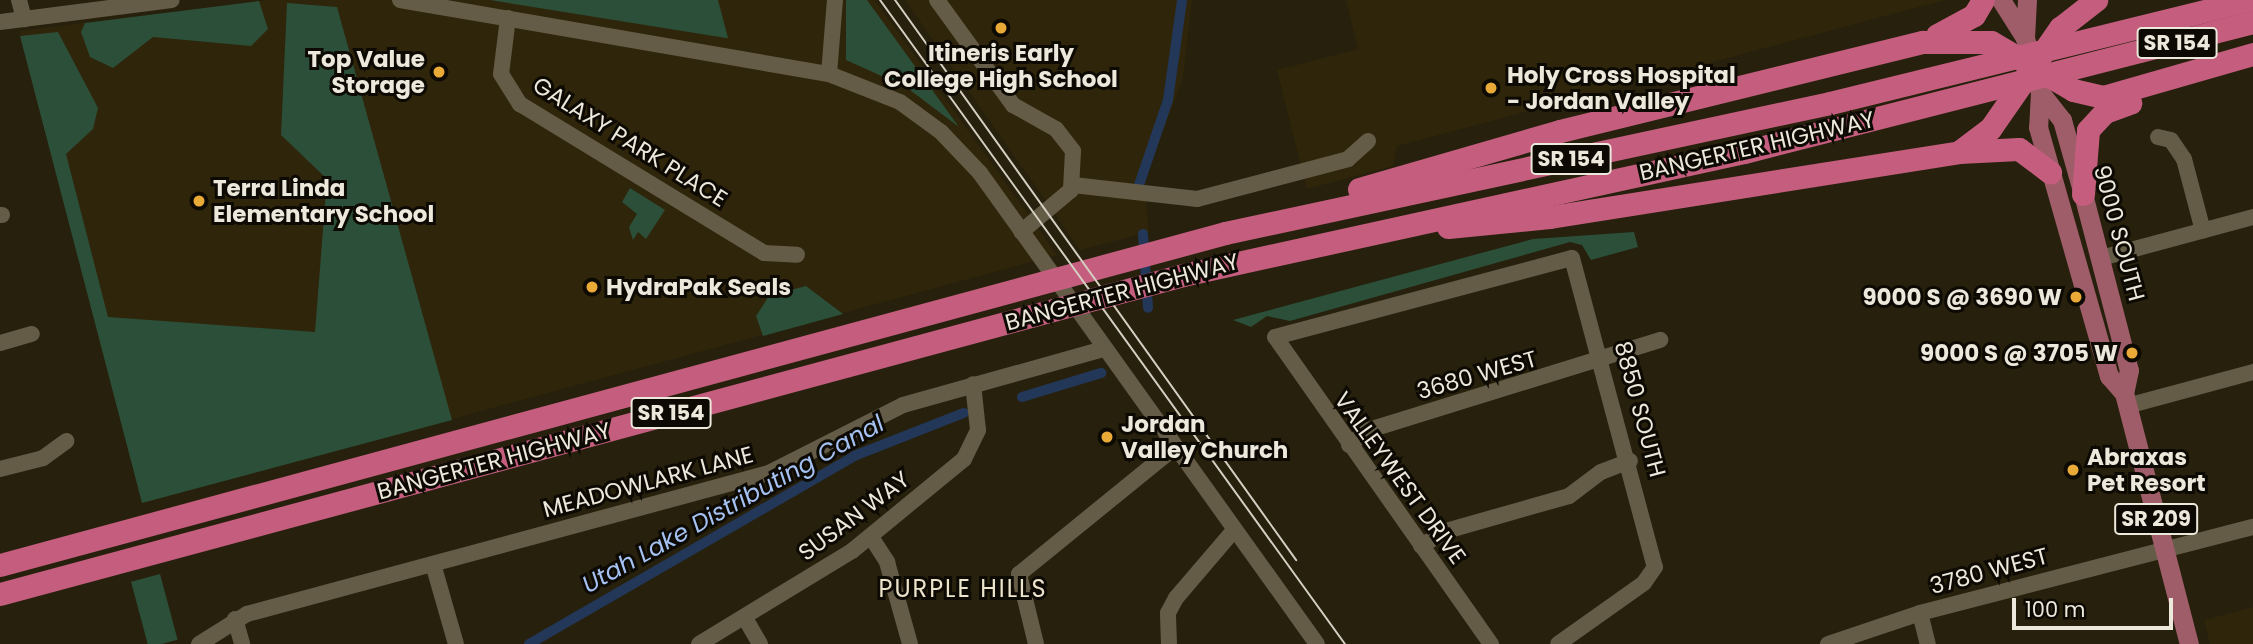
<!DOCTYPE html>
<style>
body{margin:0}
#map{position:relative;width:2253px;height:644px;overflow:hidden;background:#26200c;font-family:Poppins,sans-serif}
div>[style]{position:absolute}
.built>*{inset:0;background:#2f250a}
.green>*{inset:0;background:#2b4f39;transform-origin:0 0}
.canal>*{height:10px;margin:-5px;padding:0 5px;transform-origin:5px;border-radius:5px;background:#233759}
.minor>*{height:16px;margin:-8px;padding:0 8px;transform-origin:8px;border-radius:8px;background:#645c47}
.major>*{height:19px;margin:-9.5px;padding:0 9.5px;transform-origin:9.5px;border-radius:9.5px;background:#9e5d68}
.highway>*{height:23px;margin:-11.5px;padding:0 11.5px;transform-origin:11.5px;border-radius:11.5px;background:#c45d7e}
.tram>*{height:2px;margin:-1px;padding:0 1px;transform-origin:1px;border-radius:1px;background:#d4cfc2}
.dots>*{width:19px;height:19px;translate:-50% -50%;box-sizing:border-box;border:4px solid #0d0a04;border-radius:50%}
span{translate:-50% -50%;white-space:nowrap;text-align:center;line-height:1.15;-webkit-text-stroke:6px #0d0a04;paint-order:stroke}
.shield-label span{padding:2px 5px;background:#0d0a04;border:2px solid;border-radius:5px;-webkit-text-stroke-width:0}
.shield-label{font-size:21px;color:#ede8dc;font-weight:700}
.poi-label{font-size:23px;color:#ede8dc;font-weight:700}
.right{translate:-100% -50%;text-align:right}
.left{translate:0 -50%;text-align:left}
.street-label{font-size:23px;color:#ede8dc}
.water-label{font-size:24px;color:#a5c2f3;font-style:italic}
.neighbourhood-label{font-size:24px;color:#ece3cb;letter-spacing:2px}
.scale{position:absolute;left:2012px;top:598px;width:161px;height:32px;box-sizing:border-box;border:4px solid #ede8dc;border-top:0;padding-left:9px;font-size:21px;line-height:24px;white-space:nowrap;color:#ede8dc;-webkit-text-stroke:5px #0d0a04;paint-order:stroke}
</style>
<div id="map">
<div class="built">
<i style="clip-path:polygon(268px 0,875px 0,1057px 255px,142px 503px,19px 31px)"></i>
<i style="clip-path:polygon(905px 0,1192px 0,1183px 78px,1144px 182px,1149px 232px,1080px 250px)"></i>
<i style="clip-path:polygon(1346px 0,1945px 0,1397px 146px,1393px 166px,1307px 189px,1277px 70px,1358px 49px)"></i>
<i style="clip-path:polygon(2253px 607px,2253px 644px,2210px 644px,2204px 620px)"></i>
</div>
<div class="green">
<i style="clip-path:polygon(490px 0,718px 0,728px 38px,726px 38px)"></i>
<i style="clip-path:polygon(846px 0,867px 0,959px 127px,906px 87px,846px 60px)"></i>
<i style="clip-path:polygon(259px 1px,268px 29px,251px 46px,153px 37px,113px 68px,90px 57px,81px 32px,85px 23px)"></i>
<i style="clip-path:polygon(287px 3px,337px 7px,452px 420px,142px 503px,20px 36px,58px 32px,98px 108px,93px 129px,66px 154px,108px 317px,315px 332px,327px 179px,281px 135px)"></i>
<i style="clip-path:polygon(630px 188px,665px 210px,646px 239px,638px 232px,633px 240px,629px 227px,637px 214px,622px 202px)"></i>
<i style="clip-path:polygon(1634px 232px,1638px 247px,1591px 260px,1582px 245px,1570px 242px,1290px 321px,1267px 316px,1251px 327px,1233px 320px,1533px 239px)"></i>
<i style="clip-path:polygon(778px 282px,791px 290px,806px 286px,843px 314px,763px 336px,756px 316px)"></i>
<i style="left:160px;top:574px;width:68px;height:30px;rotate:75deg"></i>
</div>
<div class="canal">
<i style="left:1139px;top:185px;width:90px;rotate:-71.2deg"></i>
<i style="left:1168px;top:100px;width:101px;rotate:-82deg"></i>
<i style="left:1143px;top:234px;width:74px;rotate:86.1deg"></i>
<i style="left:1022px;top:397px;width:83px;rotate:-16.9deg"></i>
<i style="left:529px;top:644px;width:375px;rotate:-30deg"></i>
<i style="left:854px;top:456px;width:118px;rotate:-21.4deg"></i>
</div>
<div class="minor">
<i style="left:19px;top:0;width:20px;rotate:75deg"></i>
<i style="left:400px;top:0;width:435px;rotate:9.8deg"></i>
<i style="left:829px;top:74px;width:76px;rotate:21.5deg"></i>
<i style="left:900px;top:102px;width:51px;rotate:36.2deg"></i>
<i style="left:941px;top:132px;width:57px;rotate:46.4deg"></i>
<i style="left:980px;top:173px;width:579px;rotate:54.42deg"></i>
<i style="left:937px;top:0;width:130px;rotate:54.1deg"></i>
<i style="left:1013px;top:105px;width:49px;rotate:29.2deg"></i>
<i style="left:1056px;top:129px;width:28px;rotate:52deg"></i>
<i style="left:1073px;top:151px;width:39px;rotate:93deg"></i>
<i style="left:1071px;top:190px;width:65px;rotate:140deg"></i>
<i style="left:508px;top:18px;width:56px;rotate:97.1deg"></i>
<i style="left:501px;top:74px;width:36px;rotate:58deg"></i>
<i style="left:520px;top:104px;width:286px;rotate:31.4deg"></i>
<i style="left:764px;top:253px;width:33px;rotate:3deg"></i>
<i style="left:0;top:22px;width:173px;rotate:-7.3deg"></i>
<i style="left:829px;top:74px;width:74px;rotate:-85.4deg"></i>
<i style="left:2158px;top:137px;width:13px;rotate:13deg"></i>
<i style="left:2171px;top:140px;width:23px;rotate:56deg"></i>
<i style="left:2184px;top:159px;width:74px;rotate:75.2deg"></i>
<i style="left:1073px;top:185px;width:125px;rotate:6.4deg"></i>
<i style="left:1197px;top:199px;width:156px;rotate:-14.8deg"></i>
<i style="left:1348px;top:159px;width:27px;rotate:-42deg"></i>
<i style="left:0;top:215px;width:2px"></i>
<i style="left:2101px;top:258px;width:157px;rotate:-15.1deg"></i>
<i style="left:0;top:343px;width:33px;rotate:-16deg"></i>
<i style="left:2127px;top:406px;width:131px;rotate:-15.1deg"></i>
<i style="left:1349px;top:445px;width:25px;rotate:-37deg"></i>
<i style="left:1369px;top:430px;width:305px;rotate:-17.2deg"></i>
<i style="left:0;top:469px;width:44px;rotate:-14.3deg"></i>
<i style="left:43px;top:458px;width:29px;rotate:-36deg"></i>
<i style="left:871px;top:537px;width:30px;rotate:57deg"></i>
<i style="left:887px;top:562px;width:85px;rotate:74.3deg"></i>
<i style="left:1421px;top:546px;width:29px;rotate:-31deg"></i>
<i style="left:1446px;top:531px;width:128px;rotate:-15.9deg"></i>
<i style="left:1569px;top:496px;width:40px;rotate:-37deg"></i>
<i style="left:1601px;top:472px;width:31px;rotate:-21deg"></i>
<i style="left:433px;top:564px;width:83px;rotate:74deg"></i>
<i style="left:1920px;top:613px;width:32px;rotate:76deg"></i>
<i style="left:745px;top:618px;width:30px;rotate:60deg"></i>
<i style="left:235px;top:619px;width:26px;rotate:74deg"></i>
<i style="left:199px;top:644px;width:57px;rotate:-32deg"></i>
<i style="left:247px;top:614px;width:541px;rotate:-15.12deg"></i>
<i style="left:769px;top:473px;width:150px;rotate:-26.9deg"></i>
<i style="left:903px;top:405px;width:209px;rotate:-15.6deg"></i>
<i style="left:699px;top:644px;width:179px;rotate:-31.3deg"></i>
<i style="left:852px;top:551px;width:145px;rotate:-39.4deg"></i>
<i style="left:964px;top:459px;width:32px;rotate:-64deg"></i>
<i style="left:978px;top:430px;width:46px;rotate:-96.2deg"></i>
<i style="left:1036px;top:644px;width:72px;rotate:-103.7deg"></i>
<i style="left:1019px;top:574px;width:201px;rotate:-39.1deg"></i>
<i style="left:1169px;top:644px;width:31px;rotate:-92deg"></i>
<i style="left:1168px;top:613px;width:17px;rotate:-62deg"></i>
<i style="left:1176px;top:598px;width:89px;rotate:-49.5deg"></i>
<i style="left:1491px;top:644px;width:375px;rotate:-125.1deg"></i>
<i style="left:1275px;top:337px;width:307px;rotate:-14.9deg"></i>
<i style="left:1572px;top:258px;width:320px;rotate:75deg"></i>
<i style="left:1655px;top:567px;width:19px;rotate:125deg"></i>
<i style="left:1644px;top:583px;width:105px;rotate:144.7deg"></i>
<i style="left:1828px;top:644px;width:97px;rotate:-18.6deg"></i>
<i style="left:1920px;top:613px;width:344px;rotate:-14.5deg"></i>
</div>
<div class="major">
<i style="left:2001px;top:0;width:45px;rotate:57.7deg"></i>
<i style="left:2025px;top:38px;width:56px;rotate:74.5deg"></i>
<i style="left:2040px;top:92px;width:35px;rotate:93deg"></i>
<i style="left:2038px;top:127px;width:259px;rotate:74.1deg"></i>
<i style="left:2109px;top:376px;width:23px;rotate:49deg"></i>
<i style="left:2124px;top:393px;width:259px;rotate:75.5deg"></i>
<i style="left:2025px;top:38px;width:38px;rotate:-87deg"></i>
<i style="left:2040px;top:92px;width:36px;rotate:52deg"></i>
<i style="left:2062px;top:120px;width:77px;rotate:74.2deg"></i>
<i style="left:2083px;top:194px;width:182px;rotate:75.4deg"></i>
<i style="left:2129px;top:370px;width:24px;rotate:102deg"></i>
</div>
<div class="highway">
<i style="left:1937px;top:35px;width:42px;rotate:-28.4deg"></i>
<i style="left:1974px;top:15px;width:17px;rotate:-59deg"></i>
<i style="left:1959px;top:152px;width:39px;rotate:-37deg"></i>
<i style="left:1990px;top:129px;width:123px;rotate:-55.3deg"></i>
<i style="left:2060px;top:28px;width:46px;rotate:-37.9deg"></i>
<i style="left:1359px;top:189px;width:209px;rotate:-16.1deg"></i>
<i style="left:1560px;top:131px;width:374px;rotate:-13.8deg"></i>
<i style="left:1923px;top:42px;width:68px"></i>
<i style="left:1991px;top:42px;width:95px;rotate:30.3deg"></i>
<i style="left:2073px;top:90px;width:31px;rotate:13deg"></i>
<i style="left:2103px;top:97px;width:156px;rotate:-16deg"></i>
<i style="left:2083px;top:194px;width:64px;rotate:-85.5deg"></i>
<i style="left:2088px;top:130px;width:25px;rotate:-47deg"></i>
<i style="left:2105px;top:112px;width:27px;rotate:-20deg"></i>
<i style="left:1448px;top:227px;width:102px;rotate:-5.6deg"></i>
<i style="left:1550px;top:217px;width:414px;rotate:-9deg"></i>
<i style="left:1959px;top:152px;width:60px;rotate:-2.9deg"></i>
<i style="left:2019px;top:149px;width:39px;rotate:37deg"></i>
<i style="left:0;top:565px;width:1269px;rotate:-15.16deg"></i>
<i style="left:1225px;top:233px;width:619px;rotate:-12.13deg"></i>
<i style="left:1830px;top:103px;width:431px;rotate:-13.8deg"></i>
<i style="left:0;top:594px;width:1225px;rotate:-15.09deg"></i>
<i style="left:1183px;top:275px;width:574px;rotate:-12.37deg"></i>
<i style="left:1744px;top:152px;width:525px;rotate:-14.33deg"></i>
</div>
<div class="tram">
<i style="left:880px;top:0;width:794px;rotate:54.17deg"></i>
<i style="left:895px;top:0;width:689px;rotate:54.39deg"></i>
</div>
<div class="dots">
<i style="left:1001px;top:28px;background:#eaaa38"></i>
<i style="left:439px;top:72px;background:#eaaa38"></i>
<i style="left:1491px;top:88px;background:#eaaa38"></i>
<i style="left:199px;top:201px;background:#eaaa38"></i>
<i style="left:592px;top:287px;background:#eaaa38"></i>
<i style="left:2076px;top:297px;background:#eaaa38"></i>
<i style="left:2132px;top:353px;background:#eaaa38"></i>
<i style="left:1107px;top:437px;background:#eaaa38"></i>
<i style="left:2073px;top:470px;background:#eaaa38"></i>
</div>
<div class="shield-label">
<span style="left:2177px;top:43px">SR 154</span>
<span style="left:1571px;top:159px">SR 154</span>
<span style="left:671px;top:413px">SR 154</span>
<span style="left:2156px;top:519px">SR 209</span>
</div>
<div class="poi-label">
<span style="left:1001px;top:66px">Itineris Early<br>College High School</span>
<span class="right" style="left:425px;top:72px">Top Value<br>Storage</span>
<span class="left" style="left:1507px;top:88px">Holy Cross Hospital<br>- Jordan Valley</span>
<span class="left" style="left:213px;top:201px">Terra Linda<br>Elementary School</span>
<span class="left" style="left:606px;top:287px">HydraPak Seals</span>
<span class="right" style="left:2062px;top:297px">9000 S @ 3690 W</span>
<span class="right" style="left:2118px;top:353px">9000 S @ 3705 W</span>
<span class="left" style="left:1121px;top:437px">Jordan<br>Valley Church</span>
<span class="left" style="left:2087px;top:470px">Abraxas<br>Pet Resort</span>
</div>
<div class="street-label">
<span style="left:630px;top:142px;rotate:32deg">GALAXY PARK PLACE</span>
<span style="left:1757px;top:146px;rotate:-13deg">BANGERTER HIGHWAY</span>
<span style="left:2119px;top:233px;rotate:75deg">9000 SOUTH</span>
<span style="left:1122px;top:292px;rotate:-15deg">BANGERTER HIGHWAY</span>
<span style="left:1477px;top:375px;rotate:-16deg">3680 WEST</span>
<span style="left:1640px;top:409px;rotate:75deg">8850 SOUTH</span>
<span style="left:494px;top:461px;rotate:-15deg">BANGERTER HIGHWAY</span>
<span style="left:1400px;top:478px;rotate:54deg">VALLEYWEST DRIVE</span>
<span style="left:648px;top:482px;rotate:-15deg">MEADOWLARK LANE</span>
<span style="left:854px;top:516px;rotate:-37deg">SUSAN WAY</span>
<span style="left:1989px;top:571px;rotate:-15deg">3780 WEST</span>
</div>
<div class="water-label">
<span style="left:733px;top:504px;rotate:-29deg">Utah Lake Distributing Canal</span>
</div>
<div class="neighbourhood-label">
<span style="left:963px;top:589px">PURPLE HILLS</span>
</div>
<div class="scale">100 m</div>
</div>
